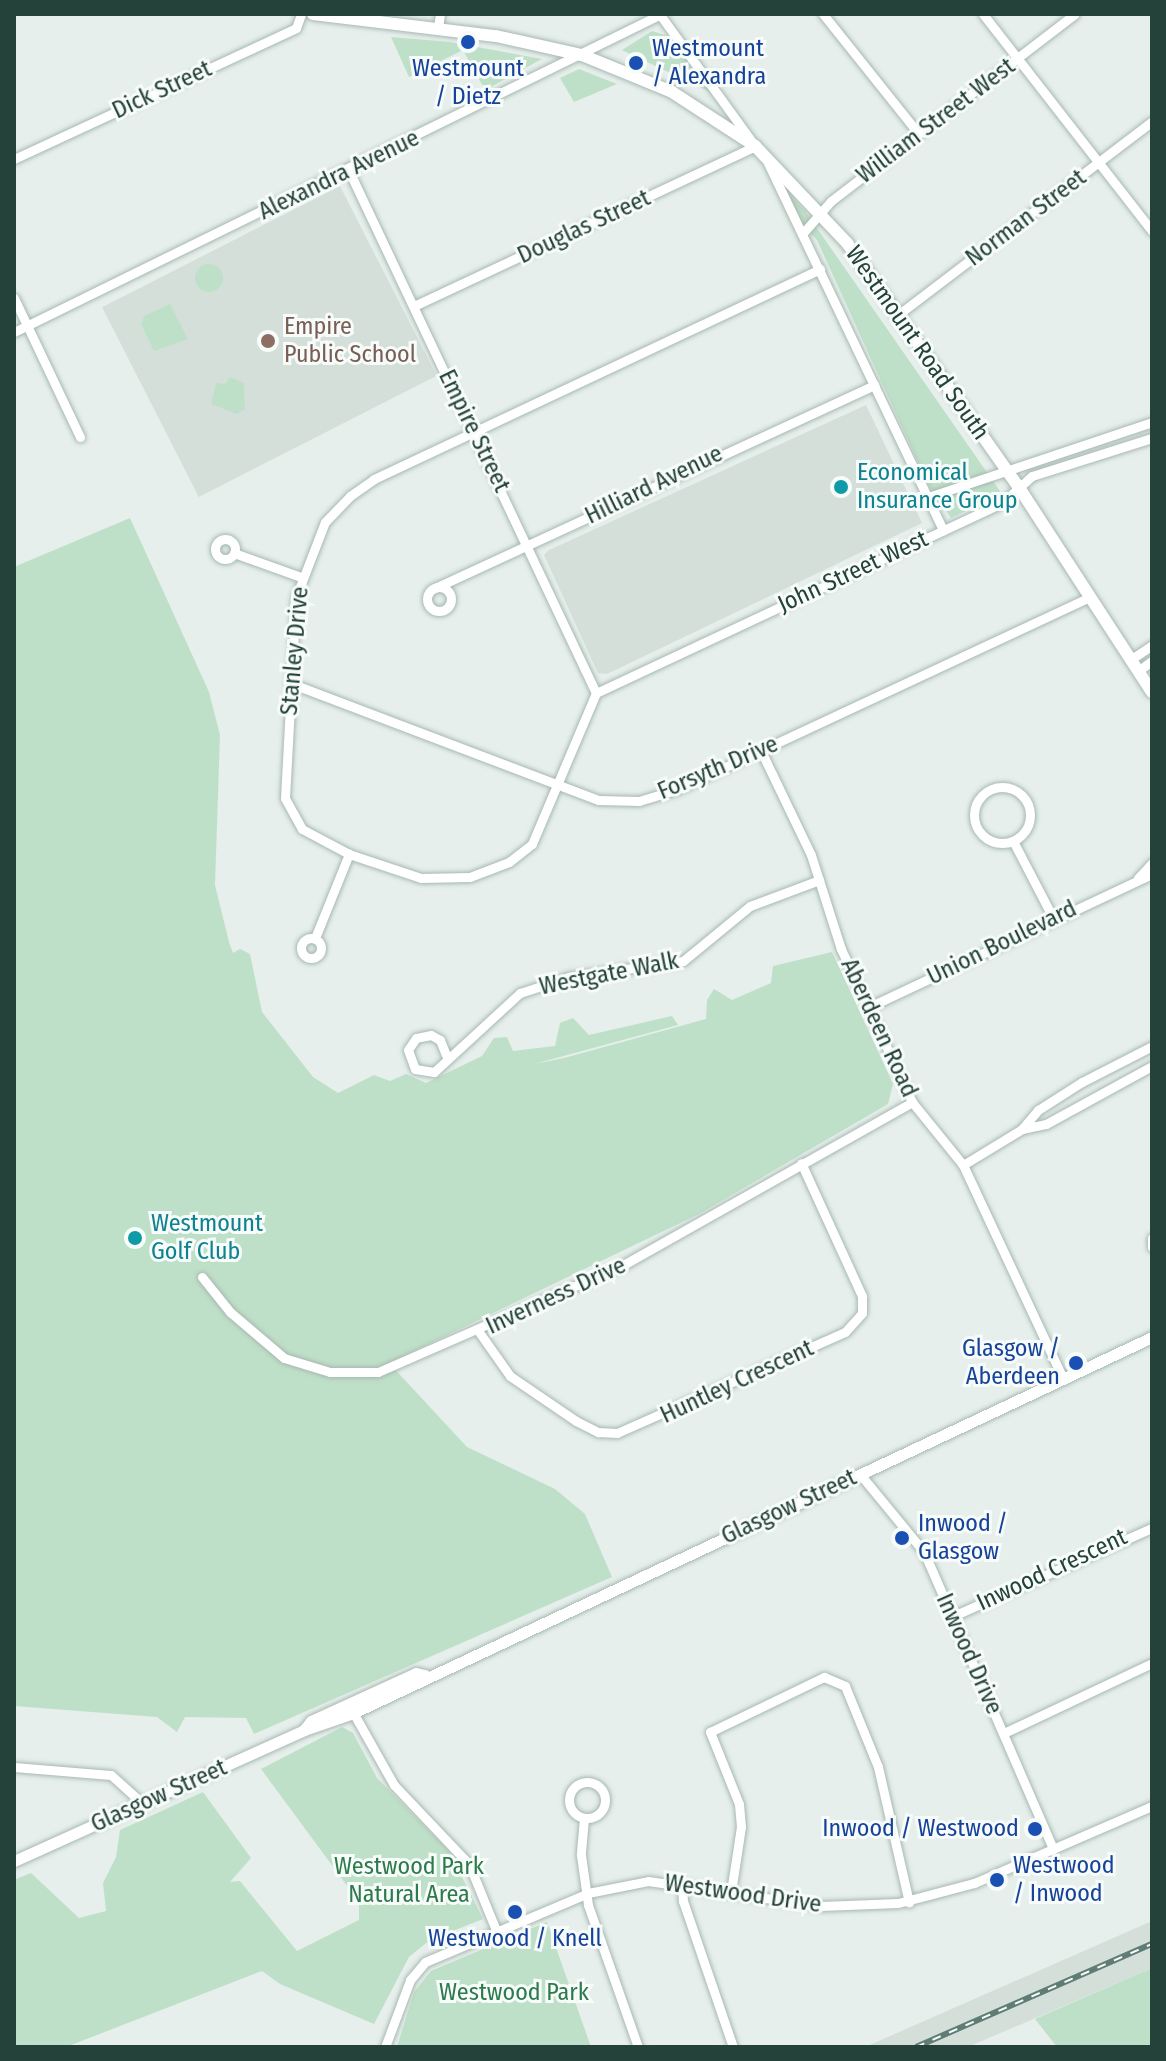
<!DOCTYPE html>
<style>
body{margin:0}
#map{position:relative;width:1166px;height:2061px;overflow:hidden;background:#e6efeb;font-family:"Fira Sans Condensed",sans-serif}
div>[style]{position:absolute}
.built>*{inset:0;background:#d4dfda;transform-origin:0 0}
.green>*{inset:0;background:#bfe0c8}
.round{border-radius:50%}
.roads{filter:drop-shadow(0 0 2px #a8b8b2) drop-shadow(0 0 2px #a8b8b2)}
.minor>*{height:9px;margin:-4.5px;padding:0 4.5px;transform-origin:4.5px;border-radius:4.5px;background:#fff}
.minor>.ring{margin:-4.5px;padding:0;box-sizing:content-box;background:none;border:9px solid #fff;border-radius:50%}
.tertiary>*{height:11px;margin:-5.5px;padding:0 5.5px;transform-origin:5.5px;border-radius:5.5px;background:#fff}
.secondary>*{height:12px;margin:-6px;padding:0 6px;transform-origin:6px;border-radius:6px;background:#fff}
.rail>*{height:6px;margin-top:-3px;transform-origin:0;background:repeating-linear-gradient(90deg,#f7fbf9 0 9px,#5f7d75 0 18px);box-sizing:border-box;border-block:2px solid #5f7d75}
.dots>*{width:22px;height:22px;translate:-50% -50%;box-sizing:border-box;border:4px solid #f7fbf9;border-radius:50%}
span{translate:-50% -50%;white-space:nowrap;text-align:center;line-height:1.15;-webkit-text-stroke:6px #f7fbf9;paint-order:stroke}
.transit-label{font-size:24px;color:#164399}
.left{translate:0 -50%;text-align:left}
.right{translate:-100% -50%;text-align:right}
.street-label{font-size:24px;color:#24423a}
.education-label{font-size:24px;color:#785e54}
.culture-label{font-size:24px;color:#0d838f}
.park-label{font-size:24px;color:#2d7a4b}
.frame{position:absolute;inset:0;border:16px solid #24423a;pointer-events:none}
</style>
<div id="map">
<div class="built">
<i style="left:340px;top:186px;width:213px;height:267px;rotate:63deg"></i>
<i style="clip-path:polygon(866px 405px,922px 523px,607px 674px,598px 673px,544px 555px,549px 550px)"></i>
<i style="clip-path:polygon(1152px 1921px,1152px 1968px,968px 2047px,865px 2047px)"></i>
</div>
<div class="green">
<i style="clip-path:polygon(652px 31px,668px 36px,710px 92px,622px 50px)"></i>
<i style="clip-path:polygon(391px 37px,450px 42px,542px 59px,485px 90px,463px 50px,409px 77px)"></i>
<i style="clip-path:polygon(579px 69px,617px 84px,574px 102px,560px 78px)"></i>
<i style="clip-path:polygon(785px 190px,805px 211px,1002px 494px,951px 518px,928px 484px,817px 240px,797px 219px)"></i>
<i class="round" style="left:195px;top:264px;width:28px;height:28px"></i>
<i style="clip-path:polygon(170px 304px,188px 339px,154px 351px,141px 324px,144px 316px)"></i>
<i style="clip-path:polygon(230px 377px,244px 383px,245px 409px,237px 414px,211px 404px,216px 383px,225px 384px)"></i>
<i style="clip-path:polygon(130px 518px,209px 692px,220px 735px,215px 885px,229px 942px,233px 953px,240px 949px,250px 954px,262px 1012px,313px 1077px,338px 1093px,374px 1075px,390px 1081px,406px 1074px,426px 1083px,482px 1056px,494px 1038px,507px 1037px,513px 1051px,555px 1046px,560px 1023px,573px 1018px,589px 1035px,672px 1016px,678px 1025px,534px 1064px,564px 1058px,706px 1019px,707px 1000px,714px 989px,732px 1000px,771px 983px,773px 966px,832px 952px,893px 1084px,888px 1104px,699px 1214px,389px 1363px,467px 1447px,555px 1489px,585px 1514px,612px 1577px,254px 1734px,246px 1718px,185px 1717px,177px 1732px,157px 1717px,14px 1706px,14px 567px)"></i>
<i style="clip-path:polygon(342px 1727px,353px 1733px,377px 1778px,449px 1851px,483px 1919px,430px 1940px,409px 1957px,374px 2024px,280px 1984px,262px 1971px,66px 2047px,14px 2047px,14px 1880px,31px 1873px,79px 1918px,106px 1911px,103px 1883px,116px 1857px,120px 1830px,203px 1792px,251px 1858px,230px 1882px,240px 1881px,297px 1951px,359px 1920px,359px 1902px,261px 1769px)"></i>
<i style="clip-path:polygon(547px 1922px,591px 2047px,397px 2047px,414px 1992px,431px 1971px)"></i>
<i style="clip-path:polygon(1152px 1968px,1152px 2047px,1057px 2047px,1035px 2019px)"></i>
</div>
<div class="roads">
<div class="minor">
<i style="left:823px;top:14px;width:152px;rotate:51.4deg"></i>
<i style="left:983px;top:14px;width:275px;rotate:52.1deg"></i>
<i style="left:438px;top:28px;width:14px;rotate:-82deg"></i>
<i style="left:14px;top:159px;width:311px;rotate:-24.9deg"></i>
<i style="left:296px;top:28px;width:15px;rotate:-70deg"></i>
<i style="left:768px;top:163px;width:407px;rotate:64.5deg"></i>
<i style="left:349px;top:171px;width:577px;rotate:64.68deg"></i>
<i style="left:803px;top:233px;width:43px;rotate:-48.8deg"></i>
<i style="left:831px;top:201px;width:307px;rotate:-37.5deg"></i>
<i style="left:14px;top:298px;width:154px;rotate:64.6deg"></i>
<i style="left:414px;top:306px;width:377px;rotate:-25.1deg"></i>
<i style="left:755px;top:146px;width:162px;rotate:-125.9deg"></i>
<i style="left:899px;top:314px;width:318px;rotate:-37.3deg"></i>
<i style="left:14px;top:332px;width:721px;rotate:-26.17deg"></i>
<i style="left:928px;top:497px;width:236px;rotate:-18.5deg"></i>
<i class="ring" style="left:215px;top:539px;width:11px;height:11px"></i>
<i style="left:234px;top:553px;width:71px;rotate:19.7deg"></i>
<i class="ring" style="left:427px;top:587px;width:15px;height:15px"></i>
<i style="left:435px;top:588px;width:484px;rotate:-24.8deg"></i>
<i style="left:1130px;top:660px;width:27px;rotate:-34deg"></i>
<i style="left:1138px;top:671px;width:17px;rotate:-36deg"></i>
<i style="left:290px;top:683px;width:329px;rotate:20.8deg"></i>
<i style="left:598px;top:800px;width:41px;rotate:1.4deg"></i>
<i style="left:639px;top:801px;width:39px;rotate:-17deg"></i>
<i style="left:676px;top:790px;width:456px;rotate:-25deg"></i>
<i style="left:596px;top:693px;width:164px;rotate:113deg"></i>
<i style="left:532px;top:844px;width:29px;rotate:142deg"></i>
<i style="left:509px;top:862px;width:42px;rotate:159deg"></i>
<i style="left:470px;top:877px;width:49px;rotate:178.8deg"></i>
<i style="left:421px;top:878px;width:76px;rotate:-161.6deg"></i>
<i style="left:349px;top:854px;width:53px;rotate:-152deg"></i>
<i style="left:302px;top:829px;width:35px;rotate:-119deg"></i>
<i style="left:285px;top:798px;width:201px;rotate:-86.9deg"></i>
<i style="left:296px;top:597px;width:80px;rotate:-68.9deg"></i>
<i style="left:325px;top:522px;width:36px;rotate:-46deg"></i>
<i style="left:350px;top:496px;width:29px;rotate:-35deg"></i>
<i style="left:374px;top:479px;width:493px;rotate:-25.2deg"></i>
<i style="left:596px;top:693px;width:450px;rotate:-25.1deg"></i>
<i style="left:1003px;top:502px;width:39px;rotate:-42deg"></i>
<i style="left:1032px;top:476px;width:126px;rotate:-17.6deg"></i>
<i style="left:761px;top:751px;width:115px;rotate:64.3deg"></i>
<i style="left:811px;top:855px;width:99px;rotate:72.3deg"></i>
<i style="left:841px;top:949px;width:169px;rotate:65.1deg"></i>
<i style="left:912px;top:1102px;width:81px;rotate:51deg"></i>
<i style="left:963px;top:1165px;width:235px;rotate:64.9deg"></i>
<i class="ring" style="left:974px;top:787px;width:47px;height:47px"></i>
<i style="left:1013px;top:841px;width:87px;rotate:62.5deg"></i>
<i style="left:1138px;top:878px;width:21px;rotate:-47deg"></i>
<i class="ring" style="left:301px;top:938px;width:11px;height:11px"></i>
<i style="left:315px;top:938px;width:91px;rotate:-68deg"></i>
<i style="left:869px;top:1007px;width:313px;rotate:-25.2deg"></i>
<i style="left:446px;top:1055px;width:16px;rotate:-112deg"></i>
<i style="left:440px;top:1040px;width:10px;rotate:-151deg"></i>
<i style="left:431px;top:1035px;width:15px;rotate:169deg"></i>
<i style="left:416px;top:1038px;width:14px;rotate:124deg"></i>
<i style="left:408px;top:1050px;width:20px;rotate:70deg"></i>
<i style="left:415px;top:1069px;width:19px;rotate:9deg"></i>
<i style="left:434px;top:1072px;width:117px;rotate:-42.6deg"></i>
<i style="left:520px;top:993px;width:52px;rotate:-18.1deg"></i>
<i style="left:569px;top:977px;width:115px;rotate:-8deg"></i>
<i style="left:683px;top:961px;width:87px;rotate:-39.4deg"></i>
<i style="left:750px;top:906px;width:74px;rotate:-20.6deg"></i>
<i style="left:1022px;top:1129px;width:25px;rotate:-12deg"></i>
<i style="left:1046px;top:1124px;width:121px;rotate:-28.7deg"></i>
<i style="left:963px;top:1165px;width:69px;rotate:-31.4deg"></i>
<i style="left:1022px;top:1129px;width:25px;rotate:-50deg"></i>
<i style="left:1038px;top:1110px;width:52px;rotate:-32.5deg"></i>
<i style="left:1082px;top:1082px;width:79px;rotate:-27.2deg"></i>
<i style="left:1152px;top:1238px;width:9px;rotate:90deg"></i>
<i style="left:202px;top:1277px;width:45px;rotate:51.3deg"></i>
<i style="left:230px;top:1312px;width:71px;rotate:40.4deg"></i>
<i style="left:284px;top:1358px;width:48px;rotate:16.9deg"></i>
<i style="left:330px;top:1372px;width:48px"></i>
<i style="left:378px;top:1372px;width:267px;rotate:-23.6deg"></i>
<i style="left:623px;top:1265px;width:332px;rotate:-29.4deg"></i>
<i style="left:479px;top:1332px;width:54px;rotate:54.8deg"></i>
<i style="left:510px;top:1376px;width:80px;rotate:34.3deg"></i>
<i style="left:576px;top:1421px;width:25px;rotate:27deg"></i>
<i style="left:598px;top:1432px;width:19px;rotate:3deg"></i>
<i style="left:617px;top:1433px;width:249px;rotate:-23.9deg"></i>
<i style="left:845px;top:1332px;width:25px;rotate:-48deg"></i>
<i style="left:862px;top:1313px;width:17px;rotate:-90deg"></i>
<i style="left:862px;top:1296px;width:146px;rotate:-114.6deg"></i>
<i style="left:860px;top:1474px;width:101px;rotate:50.6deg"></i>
<i style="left:924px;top:1552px;width:324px;rotate:66.5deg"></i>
<i style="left:953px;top:1616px;width:218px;rotate:-23.9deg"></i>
<i style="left:350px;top:1707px;width:90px;rotate:60.6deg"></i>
<i style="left:394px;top:1785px;width:109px;rotate:46.5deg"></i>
<i style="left:469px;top:1864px;width:71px;rotate:67.8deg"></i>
<i style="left:1004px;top:1733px;width:164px;rotate:-25.3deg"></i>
<i style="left:14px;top:1767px;width:97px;rotate:4.7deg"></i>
<i style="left:111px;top:1775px;width:42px;rotate:42.1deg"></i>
<i class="ring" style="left:569px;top:1782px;width:27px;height:27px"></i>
<i style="left:584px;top:1818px;width:37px;rotate:95deg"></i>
<i style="left:581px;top:1855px;width:50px;rotate:82deg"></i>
<i style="left:588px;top:1905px;width:151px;rotate:70.6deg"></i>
<i style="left:682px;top:1884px;width:17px;rotate:87deg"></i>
<i style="left:683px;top:1901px;width:154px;rotate:71.1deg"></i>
<i style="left:731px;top:1892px;width:66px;rotate:-81.3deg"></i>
<i style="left:741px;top:1827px;width:23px;rotate:-95deg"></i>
<i style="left:739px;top:1804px;width:78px;rotate:-111.9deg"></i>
<i style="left:710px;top:1732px;width:127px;rotate:-25.8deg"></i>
<i style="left:824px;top:1677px;width:23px;rotate:23deg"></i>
<i style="left:845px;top:1686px;width:87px;rotate:67.8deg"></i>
<i style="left:878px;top:1767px;width:139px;rotate:77.1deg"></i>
<i style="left:385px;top:2047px;width:72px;rotate:-69.5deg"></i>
<i style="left:410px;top:1980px;width:23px;rotate:-50deg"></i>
<i style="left:425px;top:1962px;width:177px;rotate:-22.9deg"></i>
<i style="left:588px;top:1893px;width:61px;rotate:-11.3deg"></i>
<i style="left:648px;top:1881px;width:175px;rotate:8.2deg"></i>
<i style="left:821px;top:1906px;width:77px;rotate:-2.2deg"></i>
<i style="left:898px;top:1903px;width:79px;rotate:-14.7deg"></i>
<i style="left:974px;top:1883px;width:194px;rotate:-23.4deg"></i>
</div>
<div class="tertiary">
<i style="left:304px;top:1730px;width:11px;rotate:-52deg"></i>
<i style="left:311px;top:1721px;width:115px;rotate:-24.6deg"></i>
<i style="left:416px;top:1673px;width:9px;rotate:13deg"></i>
<i style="left:14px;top:1861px;width:318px;rotate:-24.3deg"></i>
<i style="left:304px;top:1730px;width:52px;rotate:-19.1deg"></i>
<i style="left:353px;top:1713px;width:883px;rotate:-25.2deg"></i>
</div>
<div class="secondary">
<i style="left:313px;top:14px;width:184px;rotate:6.9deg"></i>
<i style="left:496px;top:36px;width:88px;rotate:12.5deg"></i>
<i style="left:582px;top:55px;width:97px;rotate:22.3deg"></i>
<i style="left:672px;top:92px;width:99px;rotate:33deg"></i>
<i style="left:755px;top:146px;width:134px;rotate:46.5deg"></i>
<i style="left:847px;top:243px;width:301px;rotate:54.9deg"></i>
<i style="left:1020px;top:489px;width:242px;rotate:57deg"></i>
</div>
</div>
<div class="rail">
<i style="left:916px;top:2047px;width:257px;rotate:-23.6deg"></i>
</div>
<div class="dots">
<i style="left:468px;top:42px;background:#1a4fb4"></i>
<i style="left:636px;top:63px;background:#1a4fb4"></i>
<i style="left:268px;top:341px;background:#8d6e63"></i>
<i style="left:841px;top:487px;background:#0f9aa8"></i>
<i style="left:135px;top:1238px;background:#0f9aa8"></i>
<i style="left:1076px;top:1363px;background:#1a4fb4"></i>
<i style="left:902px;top:1538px;background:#1a4fb4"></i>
<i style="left:1035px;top:1829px;background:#1a4fb4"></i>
<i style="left:997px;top:1880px;background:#1a4fb4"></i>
<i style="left:515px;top:1912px;background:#1a4fb4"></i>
</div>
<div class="transit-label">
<span class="left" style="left:652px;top:63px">Westmount<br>/ Alexandra</span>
<span style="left:468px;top:83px">Westmount<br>/ Dietz</span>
<span class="right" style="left:1060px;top:1363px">Glasgow /<br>Aberdeen</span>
<span class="left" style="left:918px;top:1538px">Inwood /<br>Glasgow</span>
<span class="right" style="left:1019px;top:1829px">Inwood / Westwood</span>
<span class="left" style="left:1013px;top:1880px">Westwood<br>/ Inwood</span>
<span style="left:515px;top:1939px">Westwood / Knell</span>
</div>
<div class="street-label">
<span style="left:162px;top:90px;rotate:-25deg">Dick Street</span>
<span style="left:936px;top:121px;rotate:-37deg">William Street West</span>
<span style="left:339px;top:175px;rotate:-26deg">Alexandra Avenue</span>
<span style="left:1026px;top:218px;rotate:-37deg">Norman Street</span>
<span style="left:584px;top:227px;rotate:-25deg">Douglas Street</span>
<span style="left:917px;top:343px;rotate:55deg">Westmount Road South</span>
<span style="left:474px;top:431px;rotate:64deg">Empire Street</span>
<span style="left:654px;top:485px;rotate:-26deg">Hilliard Avenue</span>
<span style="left:853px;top:572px;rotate:-25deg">John Street West</span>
<span style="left:295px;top:651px;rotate:-85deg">Stanley Drive</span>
<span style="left:718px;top:768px;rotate:-23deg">Forsyth Drive</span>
<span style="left:1002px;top:943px;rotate:-26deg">Union Boulevard</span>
<span style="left:609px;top:974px;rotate:-11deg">Westgate Walk</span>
<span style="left:879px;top:1028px;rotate:65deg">Aberdeen Road</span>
<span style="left:556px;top:1296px;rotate:-25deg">Inverness Drive</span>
<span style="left:737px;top:1382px;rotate:-25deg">Huntley Crescent</span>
<span style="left:789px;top:1507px;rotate:-25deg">Glasgow Street</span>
<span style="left:1052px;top:1570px;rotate:-25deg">Inwood Crescent</span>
<span style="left:969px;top:1654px;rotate:66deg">Inwood Drive</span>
<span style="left:159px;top:1796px;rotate:-24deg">Glasgow Street</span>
<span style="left:743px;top:1894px;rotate:8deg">Westwood Drive</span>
</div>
<div class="education-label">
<span class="left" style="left:284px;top:341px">Empire<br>Public School</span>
</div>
<div class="culture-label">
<span class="left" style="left:857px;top:487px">Economical<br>Insurance Group</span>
<span class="left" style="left:151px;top:1238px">Westmount<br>Golf Club</span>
</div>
<div class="park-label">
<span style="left:409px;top:1881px">Westwood Park<br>Natural Area</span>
<span style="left:514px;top:1993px">Westwood Park</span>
</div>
<div class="frame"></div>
</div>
